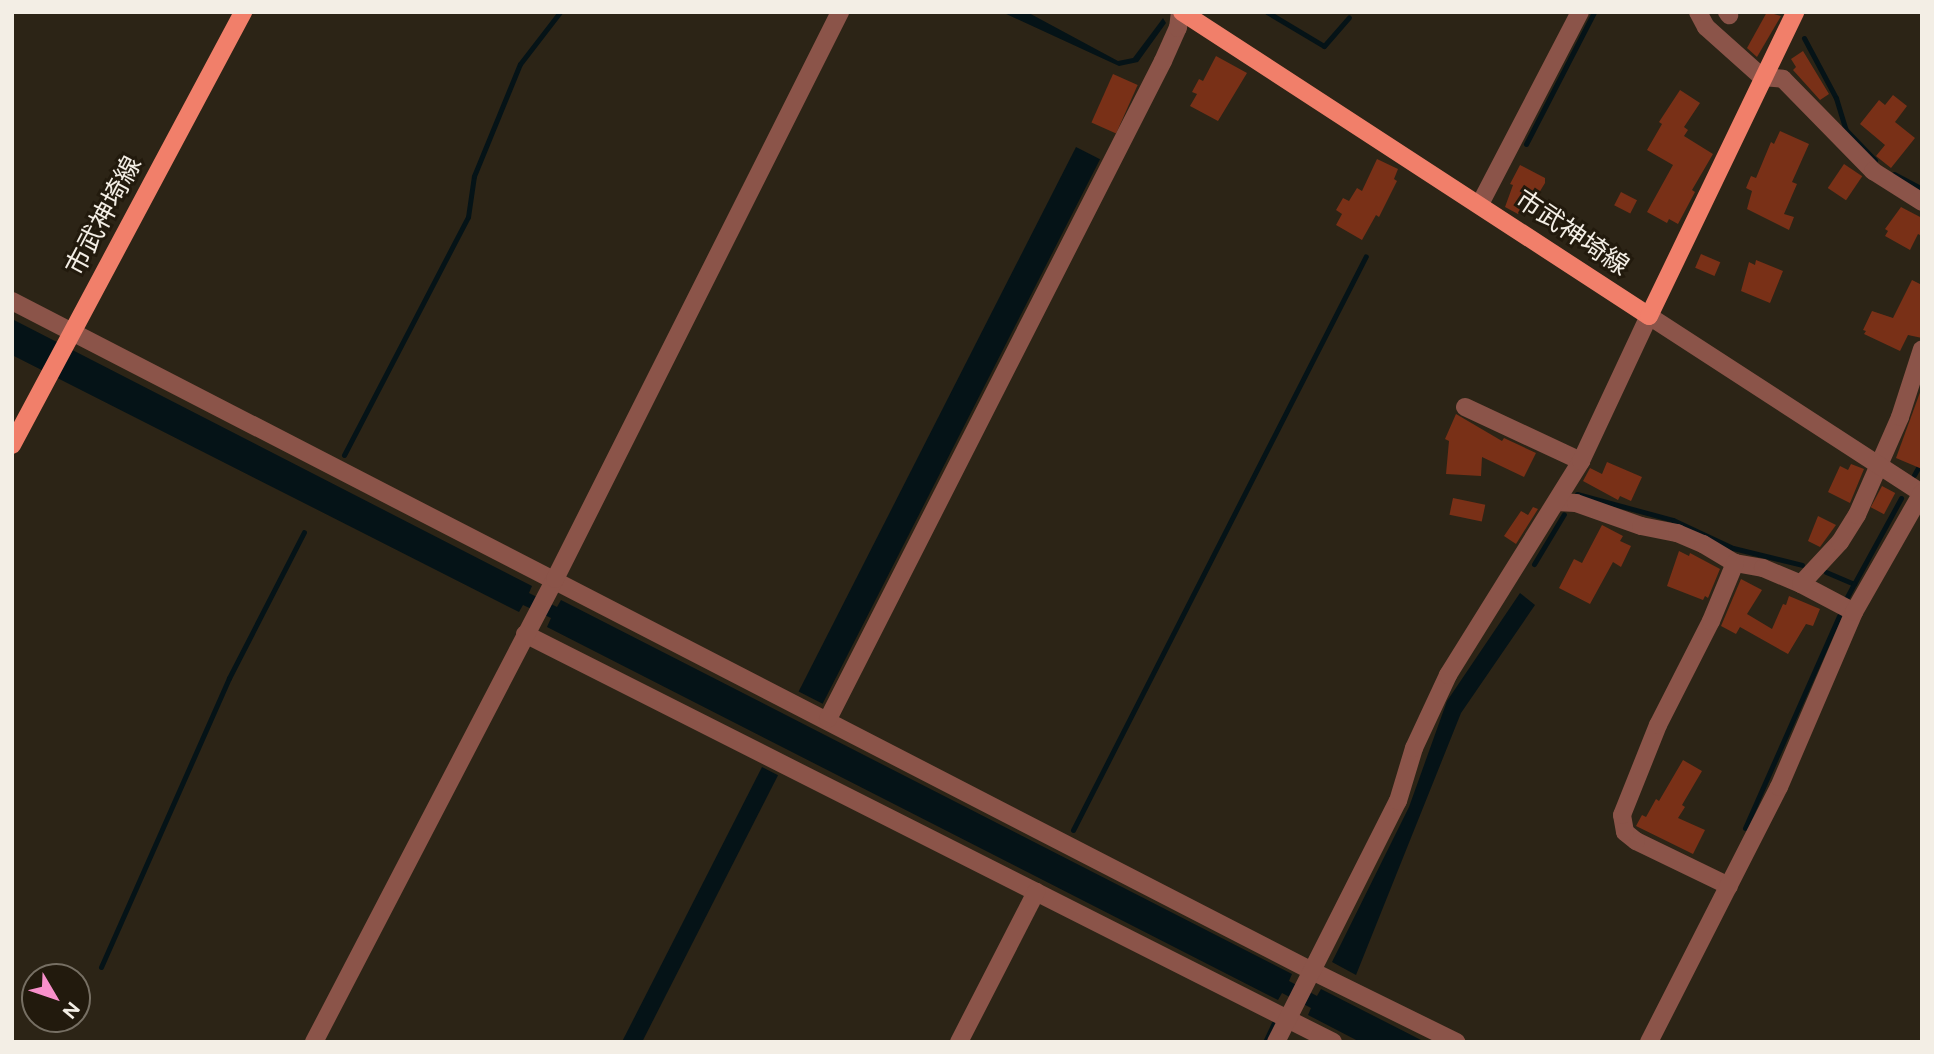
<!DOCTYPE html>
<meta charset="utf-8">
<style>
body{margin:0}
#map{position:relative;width:1934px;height:1054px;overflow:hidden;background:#2c2416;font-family:Figtree,"Noto Sans JP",sans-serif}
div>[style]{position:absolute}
.water>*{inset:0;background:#051317;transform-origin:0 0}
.stream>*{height:5px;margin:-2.5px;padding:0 2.5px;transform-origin:2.5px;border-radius:2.5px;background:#051317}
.building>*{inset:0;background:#793017;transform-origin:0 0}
.minor>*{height:18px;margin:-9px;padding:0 9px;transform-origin:9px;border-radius:9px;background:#8b5449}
.major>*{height:18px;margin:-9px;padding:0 9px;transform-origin:9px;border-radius:9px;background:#f17f6a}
span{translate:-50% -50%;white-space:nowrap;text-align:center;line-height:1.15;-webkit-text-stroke:6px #221a0d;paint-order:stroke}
.street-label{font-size:26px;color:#f3eee5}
.frame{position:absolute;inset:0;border:14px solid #f3eee5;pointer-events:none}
.north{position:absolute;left:21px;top:963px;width:70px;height:70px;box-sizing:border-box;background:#221a0d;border:2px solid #766f63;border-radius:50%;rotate:129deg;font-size:19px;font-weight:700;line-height:28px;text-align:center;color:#f3eee5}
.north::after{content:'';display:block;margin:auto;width:24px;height:32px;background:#f890cb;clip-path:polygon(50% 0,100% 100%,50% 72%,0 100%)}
</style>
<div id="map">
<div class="water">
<i style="clip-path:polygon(1002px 12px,1027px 12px,1118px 61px,1133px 58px,1163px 18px,1166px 23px,1138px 62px,1119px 66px)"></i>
<i style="left:1076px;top:147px;width:27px;height:611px;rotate:27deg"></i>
<i style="clip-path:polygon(12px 319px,532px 586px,529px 593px,557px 607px,561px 600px,1292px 974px,1289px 981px,1317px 996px,1321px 989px,1425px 1042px,1360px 1042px,1308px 1015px,1311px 1008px,1282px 993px,1278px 1000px,547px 627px,551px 618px,523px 605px,519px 612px,12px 355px)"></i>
<i style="clip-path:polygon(1520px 593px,1535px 605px,1461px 713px,1356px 975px,1332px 962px,1409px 807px,1447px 701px)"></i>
<i style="left:762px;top:767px;width:18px;height:309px;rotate:27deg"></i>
</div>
<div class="stream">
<i style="left:1267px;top:12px;width:66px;rotate:30.8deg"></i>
<i style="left:1324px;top:46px;width:38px;rotate:-49deg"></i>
<i style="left:1804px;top:38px;width:68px;rotate:61.9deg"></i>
<i style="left:1836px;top:98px;width:34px;rotate:73deg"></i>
<i style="left:1846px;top:130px;width:42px;rotate:46deg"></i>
<i style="left:1526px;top:144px;width:148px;rotate:-62.7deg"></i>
<i style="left:1894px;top:174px;width:32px;rotate:28deg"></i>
<i style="left:344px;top:455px;width:268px;rotate:-62.5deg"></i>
<i style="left:468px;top:217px;width:41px;rotate:-81.7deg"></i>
<i style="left:474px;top:176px;width:121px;rotate:-67.7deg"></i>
<i style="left:520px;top:64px;width:66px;rotate:-52.4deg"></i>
<i style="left:1914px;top:475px;width:13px;rotate:-61deg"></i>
<i style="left:1577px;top:494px;width:99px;rotate:15.2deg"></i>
<i style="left:1673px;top:520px;width:66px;rotate:25deg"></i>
<i style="left:1733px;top:548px;width:71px;rotate:13.8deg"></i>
<i style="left:1534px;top:564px;width:58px;rotate:-59deg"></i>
<i style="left:1826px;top:572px;width:30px;rotate:23deg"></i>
<i style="left:1854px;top:584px;width:98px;rotate:-61.3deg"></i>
<i style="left:1847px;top:597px;width:15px;rotate:-62deg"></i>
<i style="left:1745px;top:828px;width:232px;rotate:-66.1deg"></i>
<i style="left:1073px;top:830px;width:644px;rotate:-62.96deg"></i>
<i style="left:101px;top:967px;width:316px;rotate:-66.1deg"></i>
<i style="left:229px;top:678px;width:164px;rotate:-62.8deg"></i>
<i style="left:1265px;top:1042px;width:21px;rotate:-65deg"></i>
</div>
<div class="building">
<i style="clip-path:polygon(1767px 12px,1781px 16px,1757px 57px,1747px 48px)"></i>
<i style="clip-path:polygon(1803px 51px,1829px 94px,1820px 100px,1793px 70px,1796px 67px,1791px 59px)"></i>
<i style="clip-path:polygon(1216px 56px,1247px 73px,1218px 121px,1190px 106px,1197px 94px,1192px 92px,1199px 79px,1203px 81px)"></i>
<i style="left:1113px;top:74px;width:27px;height:53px;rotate:24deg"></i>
<i style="clip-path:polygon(1680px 90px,1700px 103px,1684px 127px,1688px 130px,1684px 136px,1713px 154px,1692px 190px,1695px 192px,1678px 224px,1669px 219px,1667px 223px,1647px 212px,1673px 165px,1647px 150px,1662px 124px,1659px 122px)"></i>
<i style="clip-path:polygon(1893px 95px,1907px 106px,1895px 122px,1915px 138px,1891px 168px,1876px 156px,1885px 145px,1860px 124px,1879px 100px,1885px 105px)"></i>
<i style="clip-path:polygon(1780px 131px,1809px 144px,1792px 182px,1797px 184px,1784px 214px,1794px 217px,1789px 230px,1747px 209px,1752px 191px,1746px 188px,1751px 176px,1756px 178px,1771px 142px,1774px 144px)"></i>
<i style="clip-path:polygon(1377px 159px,1398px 169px,1394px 179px,1397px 181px,1379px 217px,1376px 215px,1362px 240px,1336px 225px,1342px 214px,1336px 210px,1343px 198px,1349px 201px,1357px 188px,1362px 191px)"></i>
<i style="left:1844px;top:164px;width:22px;height:29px;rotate:34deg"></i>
<i style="clip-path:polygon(1520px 165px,1545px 178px,1545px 183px,1531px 206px,1524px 202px,1518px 214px,1505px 207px,1513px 185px,1510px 184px)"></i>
<i style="left:1621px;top:192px;width:18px;height:15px;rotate:27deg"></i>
<i style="clip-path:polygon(1901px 207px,1922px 218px,1922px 236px,1918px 234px,1910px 250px,1885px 236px,1888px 231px,1885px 229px)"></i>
<i style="left:1701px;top:254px;width:21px;height:15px;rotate:23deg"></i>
<i style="clip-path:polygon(1756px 260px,1783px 271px,1770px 303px,1741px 291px,1749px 262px,1755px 265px)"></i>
<i style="clip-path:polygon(1912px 280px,1922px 285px,1922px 338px,1908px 335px,1900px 351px,1864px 334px,1866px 331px,1863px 330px,1872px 311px,1893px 318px)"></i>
<i style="clip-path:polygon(1922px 387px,1922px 469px,1896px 458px)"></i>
<i style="clip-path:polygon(1456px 414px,1502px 441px,1504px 438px,1536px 453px,1524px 477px,1482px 457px,1481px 476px,1446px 474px,1449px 441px,1445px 439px)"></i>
<i style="clip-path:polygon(1607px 462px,1642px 477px,1631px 501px,1620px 496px,1618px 500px,1583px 481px,1590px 468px,1602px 474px)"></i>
<i style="clip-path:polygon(1851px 464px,1864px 469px,1850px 503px,1828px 492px,1840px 466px,1848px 470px)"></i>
<i style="left:1882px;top:486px;width:15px;height:24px;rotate:28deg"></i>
<i style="left:1453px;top:498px;width:33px;height:17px;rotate:12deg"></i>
<i style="clip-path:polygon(1533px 507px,1538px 509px,1516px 544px,1504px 536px,1521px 511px,1528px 515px)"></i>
<i style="clip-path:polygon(1818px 516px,1836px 525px,1820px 547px,1808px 541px)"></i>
<i style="clip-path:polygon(1602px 525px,1623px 536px,1620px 541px,1631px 546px,1621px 567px,1613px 562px,1590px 604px,1559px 588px,1574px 559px,1582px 563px)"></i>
<i style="clip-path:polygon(1679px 551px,1689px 556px,1690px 553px,1720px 569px,1708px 598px,1705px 596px,1703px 600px,1667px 586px)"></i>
<i style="clip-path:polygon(1741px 579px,1762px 590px,1747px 614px,1772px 629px,1783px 604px,1786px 605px,1789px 596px,1820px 609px,1813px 626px,1806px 624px,1788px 654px,1740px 627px,1736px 634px,1721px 626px)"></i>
<i style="clip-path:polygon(1683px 760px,1702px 771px,1682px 805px,1685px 807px,1678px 818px,1705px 830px,1693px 854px,1636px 826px,1642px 815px,1646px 817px,1656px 799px,1659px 801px)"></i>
</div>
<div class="minor">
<i style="left:1698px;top:12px;width:17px;rotate:62deg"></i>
<i style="left:1706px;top:27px;width:75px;rotate:41.8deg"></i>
<i style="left:1762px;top:77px;width:21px;rotate:5deg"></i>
<i style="left:1783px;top:79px;width:129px;rotate:45.6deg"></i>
<i style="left:1873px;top:171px;width:58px;rotate:32.3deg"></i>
<i style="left:1727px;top:12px;width:4px;rotate:56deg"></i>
<i style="left:1480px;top:204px;width:216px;rotate:-62.5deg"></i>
<i style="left:12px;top:301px;width:1462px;rotate:27.27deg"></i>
<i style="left:1312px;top:971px;width:161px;rotate:26.2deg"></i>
<i style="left:1465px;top:407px;width:128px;rotate:25deg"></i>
<i style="left:1557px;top:502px;width:19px;rotate:3deg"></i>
<i style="left:1576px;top:503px;width:69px;rotate:19.5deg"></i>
<i style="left:1641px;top:526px;width:37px;rotate:11deg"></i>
<i style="left:1677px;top:533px;width:28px;rotate:23deg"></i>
<i style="left:1703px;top:544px;width:37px;rotate:31deg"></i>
<i style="left:1735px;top:563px;width:28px;rotate:10deg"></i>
<i style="left:1763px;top:568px;width:41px;rotate:22.8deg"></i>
<i style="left:1801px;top:584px;width:60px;rotate:27.8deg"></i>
<i style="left:1801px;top:584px;width:57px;rotate:-47.1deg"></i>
<i style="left:1840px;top:542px;width:32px;rotate:-58deg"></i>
<i style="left:1857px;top:515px;width:107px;rotate:-66.3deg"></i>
<i style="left:1900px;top:417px;width:71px;rotate:-72.1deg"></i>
<i style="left:525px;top:634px;width:905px;rotate:26.79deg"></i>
<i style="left:828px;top:719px;width:738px;rotate:-63.02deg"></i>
<i style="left:1163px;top:61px;width:36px;rotate:-66deg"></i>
<i style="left:1178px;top:28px;width:16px;rotate:-83deg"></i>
<i style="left:1729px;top:886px;width:103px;rotate:-154.2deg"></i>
<i style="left:1636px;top:841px;width:14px;rotate:-141deg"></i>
<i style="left:1625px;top:832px;width:17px;rotate:-100deg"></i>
<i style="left:1622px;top:815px;width:97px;rotate:-68.2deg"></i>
<i style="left:1658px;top:725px;width:117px;rotate:-63deg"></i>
<i style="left:1711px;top:621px;width:63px;rotate:-67.5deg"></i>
<i style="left:314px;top:1042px;width:522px;rotate:-62.5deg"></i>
<i style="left:555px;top:579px;width:635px;rotate:-63.31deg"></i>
<i style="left:959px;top:1042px;width:169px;rotate:-62.8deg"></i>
<i style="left:1276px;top:1042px;width:270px;rotate:-63.2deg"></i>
<i style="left:1398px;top:801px;width:55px;rotate:-73.2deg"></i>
<i style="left:1414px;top:748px;width:81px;rotate:-65deg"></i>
<i style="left:1448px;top:675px;width:252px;rotate:-58.1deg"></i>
<i style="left:1581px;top:461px;width:160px;rotate:-64.9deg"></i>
<i style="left:1649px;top:316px;width:325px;rotate:33deg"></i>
<i style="left:1649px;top:1042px;width:286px;rotate:-63deg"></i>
<i style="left:1779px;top:787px;width:190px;rotate:-66.8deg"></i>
<i style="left:1854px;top:612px;width:137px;rotate:-60.3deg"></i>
</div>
<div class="major">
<i style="left:1182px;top:12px;width:557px;rotate:33.06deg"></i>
<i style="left:1649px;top:316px;width:337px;rotate:-64.3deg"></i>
<i style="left:12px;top:445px;width:491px;rotate:-61.9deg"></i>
</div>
<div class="street-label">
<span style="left:104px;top:216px;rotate:-62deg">市武神埼線</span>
<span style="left:1572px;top:233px;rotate:34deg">市武神埼線</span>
</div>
<div class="frame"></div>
<div class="north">N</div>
</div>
